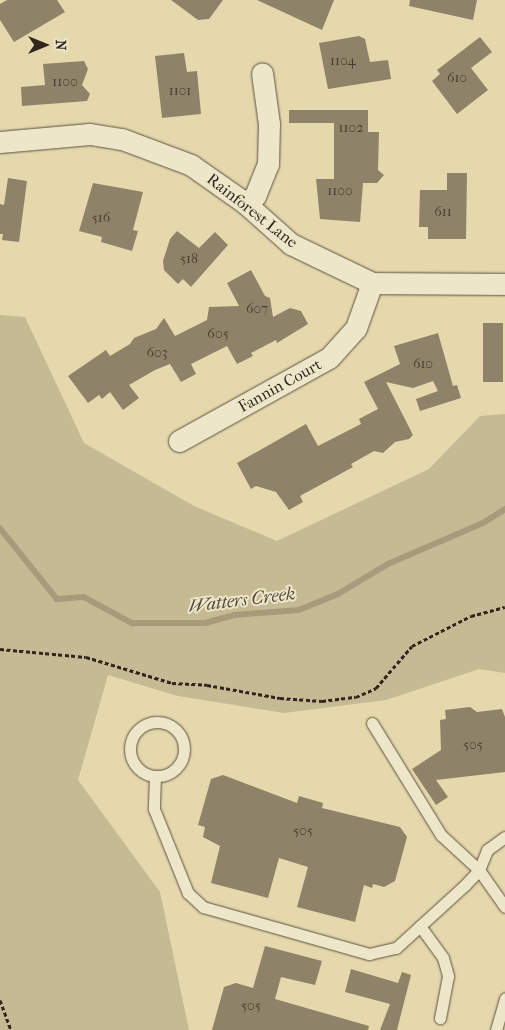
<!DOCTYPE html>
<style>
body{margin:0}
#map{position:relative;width:505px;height:1030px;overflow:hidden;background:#e5d8ac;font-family:"IM FELL French Canon",serif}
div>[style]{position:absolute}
.green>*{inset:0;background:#c6ba94}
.stream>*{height:5.5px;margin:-2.75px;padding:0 2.75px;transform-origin:2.75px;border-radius:2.75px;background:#a79b7c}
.building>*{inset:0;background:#8e8368;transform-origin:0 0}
.path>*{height:3px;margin-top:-1.5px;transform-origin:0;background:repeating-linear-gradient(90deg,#30261e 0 4px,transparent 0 6.5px)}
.roads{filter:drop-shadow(0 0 1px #5d5242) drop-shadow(0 0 1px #5d5242)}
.service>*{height:11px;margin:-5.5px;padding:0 5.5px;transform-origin:5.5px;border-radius:5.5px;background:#eee6c9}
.service>.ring{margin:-5.5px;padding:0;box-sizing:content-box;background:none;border:11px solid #eee6c9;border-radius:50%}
.minor>*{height:21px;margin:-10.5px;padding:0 10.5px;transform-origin:10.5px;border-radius:10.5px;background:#eee6c9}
span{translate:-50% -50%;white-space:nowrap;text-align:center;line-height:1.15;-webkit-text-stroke:4px #eee6c9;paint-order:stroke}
.number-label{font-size:14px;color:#483d30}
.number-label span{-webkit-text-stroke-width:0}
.street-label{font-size:16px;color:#30261e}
.water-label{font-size:18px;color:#54493a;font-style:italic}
.north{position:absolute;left:20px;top:20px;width:50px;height:50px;-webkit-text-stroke:4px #eee6c9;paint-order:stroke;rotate:90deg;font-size:14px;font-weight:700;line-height:20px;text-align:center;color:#30261e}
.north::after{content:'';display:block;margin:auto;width:18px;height:22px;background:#30261e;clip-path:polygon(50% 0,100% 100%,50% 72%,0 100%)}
</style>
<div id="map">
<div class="green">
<i style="clip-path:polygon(0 315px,25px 317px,84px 443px,194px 506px,277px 541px,429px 469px,480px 416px,505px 414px,505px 673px,479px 669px,386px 700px,284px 713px,178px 696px,108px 675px,78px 780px,160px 892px,189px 1030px,0 1030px)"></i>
</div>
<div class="stream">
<i style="left:0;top:528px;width:91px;rotate:51.2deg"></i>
<i style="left:57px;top:599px;width:27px;rotate:-4deg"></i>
<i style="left:84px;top:597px;width:55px;rotate:28.4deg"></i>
<i style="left:132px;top:623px;width:73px"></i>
<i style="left:205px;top:623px;width:30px;rotate:-15deg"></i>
<i style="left:234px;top:615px;width:65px;rotate:-4.4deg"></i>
<i style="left:299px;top:610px;width:42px;rotate:-22.3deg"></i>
<i style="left:338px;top:594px;width:58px;rotate:-31deg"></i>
<i style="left:388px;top:564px;width:103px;rotate:-23.3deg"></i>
<i style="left:483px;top:523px;width:26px;rotate:-32deg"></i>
</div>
<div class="building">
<i style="clip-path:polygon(7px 0,57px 0,65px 12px,14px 42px,0 20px,0 4px)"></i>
<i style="clip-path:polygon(171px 0,223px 0,209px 19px,198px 20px)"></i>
<i style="clip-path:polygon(257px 0,334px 0,322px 30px)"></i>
<i style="clip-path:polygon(410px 0,477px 0,473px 20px,409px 6px)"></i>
<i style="clip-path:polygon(359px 36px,365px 39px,370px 62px,388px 60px,391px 79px,328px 89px,319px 43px)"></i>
<i style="clip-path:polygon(480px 37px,492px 52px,471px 68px,488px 90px,457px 114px,432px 81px,440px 74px,437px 70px)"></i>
<i style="clip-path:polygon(184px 53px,187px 72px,197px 71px,201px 114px,162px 118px,155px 56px)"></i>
<i style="clip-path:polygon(84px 61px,88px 69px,82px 85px,90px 94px,87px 101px,22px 106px,21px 87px,45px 85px,43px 64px)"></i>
<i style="clip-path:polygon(289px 110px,368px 110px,368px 132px,379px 132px,378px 170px,384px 175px,377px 183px,363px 183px,360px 222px,320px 219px,316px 179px,334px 179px,334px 123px,289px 123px)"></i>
<i style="clip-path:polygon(447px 173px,467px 173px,466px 239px,428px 239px,428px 227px,419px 227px,420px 190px,447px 190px)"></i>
<i style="clip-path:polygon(8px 178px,27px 181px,19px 242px,2px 240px,3px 234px,0 234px,0 204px,4px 205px)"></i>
<i style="clip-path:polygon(93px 183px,143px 192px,133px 230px,138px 231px,132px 251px,101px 242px,102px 237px,79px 231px)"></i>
<i style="clip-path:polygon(177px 231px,199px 248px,215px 232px,228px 245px,191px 287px,183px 279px,178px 284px,164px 270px,163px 261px,170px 239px)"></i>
<i style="clip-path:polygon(251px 270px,265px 296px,270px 298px,273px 317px,290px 308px,301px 311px,308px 324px,277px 343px,276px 340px,251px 353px,253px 356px,237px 364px,227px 346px,191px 364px,196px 374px,181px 382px,170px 364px,155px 370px,129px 385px,139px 398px,123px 410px,110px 392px,102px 399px,99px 395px,88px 403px,68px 376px,106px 350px,110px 356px,130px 344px,134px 338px,156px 329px,164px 318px,175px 336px,207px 320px,209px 307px,239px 306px,227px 283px)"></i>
<i style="left:483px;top:323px;width:20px;height:59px"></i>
<i style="clip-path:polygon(438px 333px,453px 386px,457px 385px,461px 398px,420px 411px,416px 399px,438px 391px,433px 381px,413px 388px,386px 382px,413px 435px,409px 439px,395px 442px,383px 453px,374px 451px,351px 464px,353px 467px,300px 496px,303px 502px,289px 510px,276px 492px,256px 486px,251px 489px,237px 463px,306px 424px,318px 446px,361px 424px,359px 419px,378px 409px,364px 382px,400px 364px,394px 346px)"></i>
<i style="clip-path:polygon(470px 707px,477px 712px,502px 709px,505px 717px,505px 772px,436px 780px,448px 797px,436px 805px,412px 769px,441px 750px,440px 720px,446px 719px,445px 710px)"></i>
<i style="clip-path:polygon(223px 775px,297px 803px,299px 796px,323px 803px,322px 808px,400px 827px,407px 837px,395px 881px,384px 887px,373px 884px,372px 888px,364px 885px,355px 922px,297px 907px,308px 867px,279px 858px,268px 898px,211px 883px,220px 846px,203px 837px,205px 827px,198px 825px,211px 779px)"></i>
<i style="clip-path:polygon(265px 946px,322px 961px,315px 985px,281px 977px,275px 999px,369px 1026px,368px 1030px,212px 1030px,224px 987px,236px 983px,253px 988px)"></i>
<i style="clip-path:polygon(351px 969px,398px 983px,402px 972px,411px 975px,397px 1030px,380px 1030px,390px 1004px,345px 992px)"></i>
</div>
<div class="path">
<i style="left:0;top:649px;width:86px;rotate:5.3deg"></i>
<i style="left:86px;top:657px;width:90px;rotate:16.8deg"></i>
<i style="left:172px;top:683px;width:35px;rotate:3deg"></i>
<i style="left:207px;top:685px;width:74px;rotate:10.1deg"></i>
<i style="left:280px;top:698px;width:42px;rotate:4.1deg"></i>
<i style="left:322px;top:701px;width:34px;rotate:-7deg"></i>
<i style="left:356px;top:697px;width:22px;rotate:-24deg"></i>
<i style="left:376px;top:688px;width:55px;rotate:-49.4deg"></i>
<i style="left:412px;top:646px;width:66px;rotate:-27deg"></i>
<i style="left:471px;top:616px;width:35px;rotate:-15deg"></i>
<i style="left:0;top:1000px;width:32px;rotate:70deg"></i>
</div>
<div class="roads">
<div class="service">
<i class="ring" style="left:130px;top:722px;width:43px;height:43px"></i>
<i style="left:372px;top:723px;width:132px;rotate:58.4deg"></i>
<i style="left:441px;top:835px;width:52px;rotate:42.6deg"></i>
<i style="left:479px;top:870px;width:45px;rotate:54.9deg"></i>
<i style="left:155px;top:776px;width:33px;rotate:92deg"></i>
<i style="left:154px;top:809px;width:91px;rotate:68deg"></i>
<i style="left:188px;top:893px;width:21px;rotate:43deg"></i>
<i style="left:203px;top:907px;width:173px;rotate:15.8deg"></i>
<i style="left:369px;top:954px;width:28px;rotate:-13deg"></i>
<i style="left:396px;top:948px;width:93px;rotate:-42.4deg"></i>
<i style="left:465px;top:885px;width:21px;rotate:-47deg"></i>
<i style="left:479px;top:870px;width:22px;rotate:-68deg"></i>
<i style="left:487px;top:850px;width:22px;rotate:-36deg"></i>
<i style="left:420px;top:926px;width:39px;rotate:54deg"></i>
<i style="left:443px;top:958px;width:19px;rotate:74deg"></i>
<i style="left:448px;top:976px;width:43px;rotate:100.8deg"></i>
<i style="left:496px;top:1030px;width:33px;rotate:-74deg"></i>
</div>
<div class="minor">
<i style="left:0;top:142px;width:90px;rotate:-5.1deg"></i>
<i style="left:90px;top:134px;width:32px;rotate:9deg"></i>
<i style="left:122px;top:139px;width:74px;rotate:20.6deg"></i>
<i style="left:191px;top:165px;width:66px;rotate:35.1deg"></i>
<i style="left:245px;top:203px;width:62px;rotate:41.7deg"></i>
<i style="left:291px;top:244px;width:90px;rotate:25.7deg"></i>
<i style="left:372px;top:283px;width:133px;rotate:0.4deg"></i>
<i style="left:245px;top:203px;width:12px;rotate:-35deg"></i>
<i style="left:255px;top:196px;width:35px;rotate:-68deg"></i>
<i style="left:268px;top:164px;width:40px;rotate:-88.6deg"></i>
<i style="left:269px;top:124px;width:51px;rotate:-97.8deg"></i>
<i style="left:179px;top:441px;width:171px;rotate:-29deg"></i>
<i style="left:329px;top:358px;width:40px;rotate:-48deg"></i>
<i style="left:356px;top:328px;width:48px;rotate:-70.4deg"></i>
</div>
</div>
<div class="number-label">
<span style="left:343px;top:61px">1104</span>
<span style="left:457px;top:78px">610</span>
<span style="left:65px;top:82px">1100</span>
<span style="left:180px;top:91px">1101</span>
<span style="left:351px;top:128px">1102</span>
<span style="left:340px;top:191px">1100</span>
<span style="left:443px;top:212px">611</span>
<span style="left:101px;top:218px">516</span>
<span style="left:189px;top:259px">518</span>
<span style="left:257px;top:309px">607</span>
<span style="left:218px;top:334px">605</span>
<span style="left:157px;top:353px">603</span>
<span style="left:423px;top:364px">610</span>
<span style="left:473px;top:745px">505</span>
<span style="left:303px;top:831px">505</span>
<span style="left:251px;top:1006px">505</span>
</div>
<div class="street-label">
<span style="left:252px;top:211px;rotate:38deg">Rainforest Lane</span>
<span style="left:280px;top:386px;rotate:-29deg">Fannin Court</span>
</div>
<div class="water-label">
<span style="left:242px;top:601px;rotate:-7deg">Watters Creek</span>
</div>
<div class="north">N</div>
</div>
